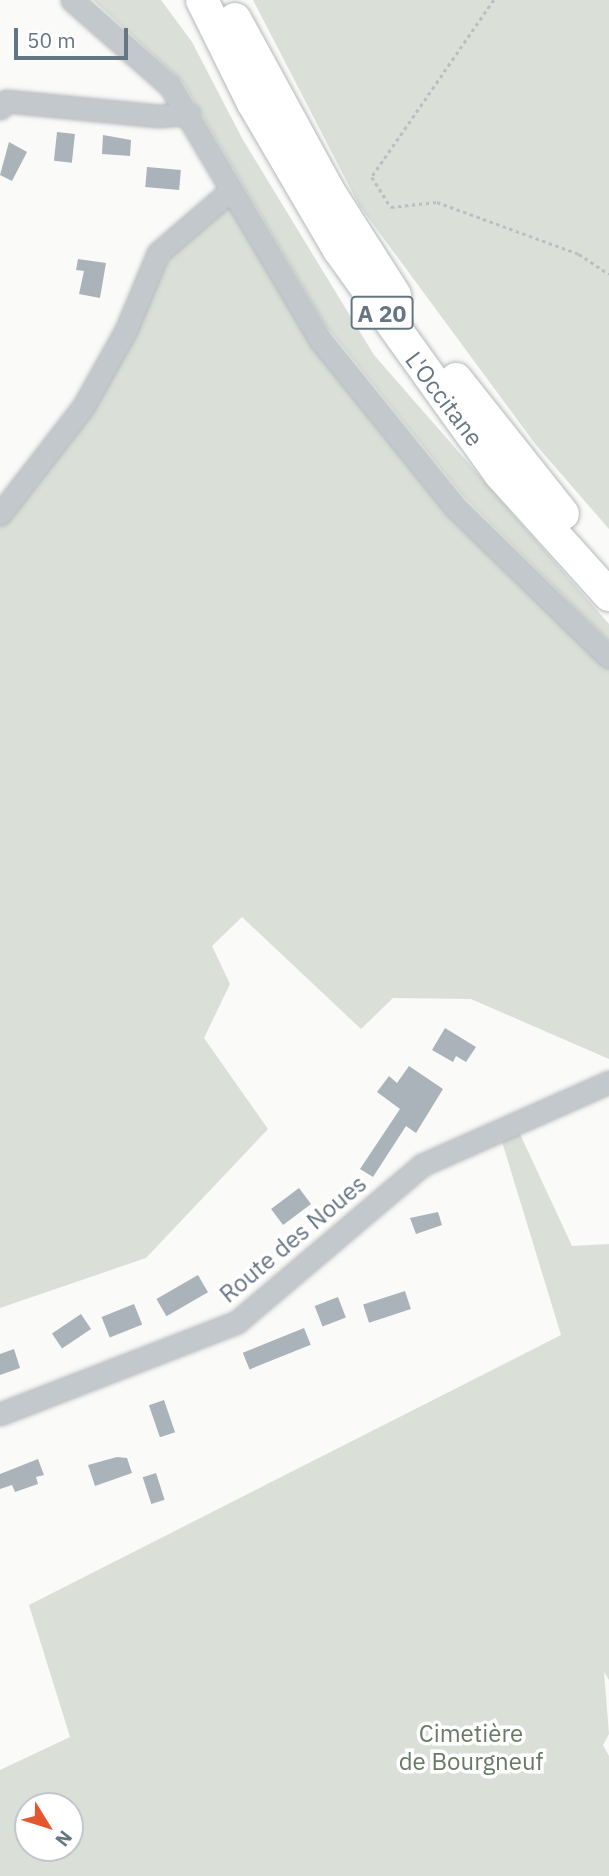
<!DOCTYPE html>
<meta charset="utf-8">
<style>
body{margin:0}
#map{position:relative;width:609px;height:1876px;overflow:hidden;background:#fafaf8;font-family:"IBM Plex Sans",sans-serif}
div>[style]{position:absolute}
.green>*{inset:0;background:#dadfd7}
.building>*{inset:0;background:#aab3b9;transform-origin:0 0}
.path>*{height:2.5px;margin-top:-1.25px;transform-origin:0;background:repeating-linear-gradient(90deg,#bbbfc2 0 3.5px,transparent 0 7px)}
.roads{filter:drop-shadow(0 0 2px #b4b9bd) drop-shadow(0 0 2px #b4b9bd)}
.minor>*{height:21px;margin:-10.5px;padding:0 10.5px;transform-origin:10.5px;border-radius:10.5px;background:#c3c8cc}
.highway>*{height:32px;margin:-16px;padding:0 16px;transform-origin:16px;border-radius:16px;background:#fff}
span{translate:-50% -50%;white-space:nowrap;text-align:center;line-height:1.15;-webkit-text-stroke:7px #fff;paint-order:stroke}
.shield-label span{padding:2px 5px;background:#fff;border:2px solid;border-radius:5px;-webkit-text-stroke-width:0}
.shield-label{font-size:23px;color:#657683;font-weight:700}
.street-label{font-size:24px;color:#657683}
.park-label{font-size:24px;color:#687a64}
.north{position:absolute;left:14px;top:1792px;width:70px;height:70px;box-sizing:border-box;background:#fff;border:2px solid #c1c8cd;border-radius:50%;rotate:128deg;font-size:19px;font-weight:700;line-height:28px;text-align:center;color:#657683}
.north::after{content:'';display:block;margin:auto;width:24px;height:32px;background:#e4572e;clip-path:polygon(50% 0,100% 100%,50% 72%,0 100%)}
.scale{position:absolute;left:14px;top:28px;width:114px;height:32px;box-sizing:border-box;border:4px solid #657683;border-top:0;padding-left:9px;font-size:21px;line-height:24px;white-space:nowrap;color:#657683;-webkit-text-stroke:5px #fff;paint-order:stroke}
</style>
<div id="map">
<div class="green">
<i style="clip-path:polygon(93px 0,161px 0,192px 42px,243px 140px,374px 355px,609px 624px,609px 641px,463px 496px,326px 326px,182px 81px)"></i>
<i style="clip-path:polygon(253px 0,609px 0,609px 529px,536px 445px,359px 205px)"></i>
<i style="clip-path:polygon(223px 193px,465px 525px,609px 667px,609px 1059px,471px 999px,393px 998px,361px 1029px,242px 917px,212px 946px,230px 984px,204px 1038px,268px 1129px,146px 1258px,0 1308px,0 505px,80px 414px,179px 242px)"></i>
<i style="clip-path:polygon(evenodd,520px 1134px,572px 1246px,609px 1244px,609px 1680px,604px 1672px,609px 1734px,603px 1745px,609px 1756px,609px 1876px,0 1876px,0 1770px,70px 1737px,29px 1605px,561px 1335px,500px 1135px,520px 1134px,28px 1806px,70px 1806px,70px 1848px,28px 1848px,28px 1806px)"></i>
</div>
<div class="building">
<i style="left:57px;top:132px;width:18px;height:29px;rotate:6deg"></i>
<i style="clip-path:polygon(103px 135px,131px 140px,130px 156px,102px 154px)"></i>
<i style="clip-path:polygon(9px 142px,27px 152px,12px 181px,0 175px)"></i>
<i style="left:147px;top:167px;width:34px;height:20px;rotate:5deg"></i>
<i style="clip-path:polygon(78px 259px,106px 263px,100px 298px,79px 294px,84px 271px,76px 270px)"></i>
<i style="clip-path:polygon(445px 1028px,476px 1047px,466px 1062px,456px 1056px,453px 1062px,432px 1050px)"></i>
<i style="clip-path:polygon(409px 1066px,443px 1089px,416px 1133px,406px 1126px,373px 1177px,360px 1169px,400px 1109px,377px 1092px,389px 1076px,397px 1083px)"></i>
<i style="left:299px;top:1188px;width:20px;height:35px;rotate:53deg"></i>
<i style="clip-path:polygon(438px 1212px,442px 1225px,416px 1234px,410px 1218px)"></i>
<i style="left:198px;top:1275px;width:20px;height:48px;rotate:60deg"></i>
<i style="left:405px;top:1291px;width:19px;height:44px;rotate:72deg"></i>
<i style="left:338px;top:1297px;width:22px;height:25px;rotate:69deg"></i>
<i style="left:134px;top:1304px;width:22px;height:35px;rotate:68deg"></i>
<i style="left:81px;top:1314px;width:18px;height:35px;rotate:56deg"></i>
<i style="left:304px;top:1328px;width:18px;height:66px;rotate:68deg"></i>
<i style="clip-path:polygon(14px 1349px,20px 1368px,0 1375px,0 1354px)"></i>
<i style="left:164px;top:1400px;width:34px;height:16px;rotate:71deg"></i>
<i style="clip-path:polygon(117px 1457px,127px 1458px,132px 1473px,95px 1486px,88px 1465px)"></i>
<i style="clip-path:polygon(38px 1459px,44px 1475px,36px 1477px,38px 1484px,15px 1492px,12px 1485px,0 1489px,0 1474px)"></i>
<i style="left:156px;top:1473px;width:28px;height:14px;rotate:72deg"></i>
</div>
<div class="path">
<i style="left:494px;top:0;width:215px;rotate:124.6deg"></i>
<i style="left:372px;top:177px;width:36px;rotate:58deg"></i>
<i style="left:391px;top:207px;width:46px;rotate:-6.2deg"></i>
<i style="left:437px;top:202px;width:151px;rotate:20.1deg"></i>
<i style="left:579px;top:254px;width:36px;rotate:34deg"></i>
</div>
<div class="roads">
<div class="minor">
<i style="left:72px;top:0;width:130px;rotate:41.3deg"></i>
<i style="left:170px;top:86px;width:296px;rotate:59.4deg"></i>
<i style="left:321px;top:341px;width:212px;rotate:51.1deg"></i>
<i style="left:454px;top:506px;width:216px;rotate:44.3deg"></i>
<i style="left:0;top:108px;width:9px;rotate:-49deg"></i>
<i style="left:6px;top:101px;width:153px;rotate:5.6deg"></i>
<i style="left:158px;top:116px;width:31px;rotate:-4deg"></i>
<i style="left:0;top:514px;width:135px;rotate:-52.2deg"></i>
<i style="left:83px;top:407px;width:88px;rotate:-60.8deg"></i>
<i style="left:126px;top:330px;width:83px;rotate:-67.4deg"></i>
<i style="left:158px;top:253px;width:95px;rotate:-40.7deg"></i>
<i style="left:0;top:1414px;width:254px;rotate:-21.2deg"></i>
<i style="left:237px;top:1322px;width:243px;rotate:-40.3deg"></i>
<i style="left:422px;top:1165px;width:205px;rotate:-23.9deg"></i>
</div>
<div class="highway">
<i style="left:202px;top:0;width:115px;rotate:63.7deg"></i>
<i style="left:253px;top:103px;width:170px;rotate:59.7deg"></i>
<i style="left:339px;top:250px;width:276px;rotate:54.3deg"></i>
<i style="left:500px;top:474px;width:163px;rotate:48deg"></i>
<i style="left:235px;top:19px;width:198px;rotate:61.4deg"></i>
<i style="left:330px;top:193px;width:121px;rotate:57.5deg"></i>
<i style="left:456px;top:379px;width:172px;rotate:51.6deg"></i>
</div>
</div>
<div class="shield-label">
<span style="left:382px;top:313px">A 20</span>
</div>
<div class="street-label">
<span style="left:444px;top:399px;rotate:53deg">L'Occitane</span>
<span style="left:293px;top:1239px;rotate:-40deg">Route des Noues</span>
</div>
<div class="park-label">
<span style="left:471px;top:1748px">Cimetière<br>de Bourgneuf</span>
</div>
<div class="north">N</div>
<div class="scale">50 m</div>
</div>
